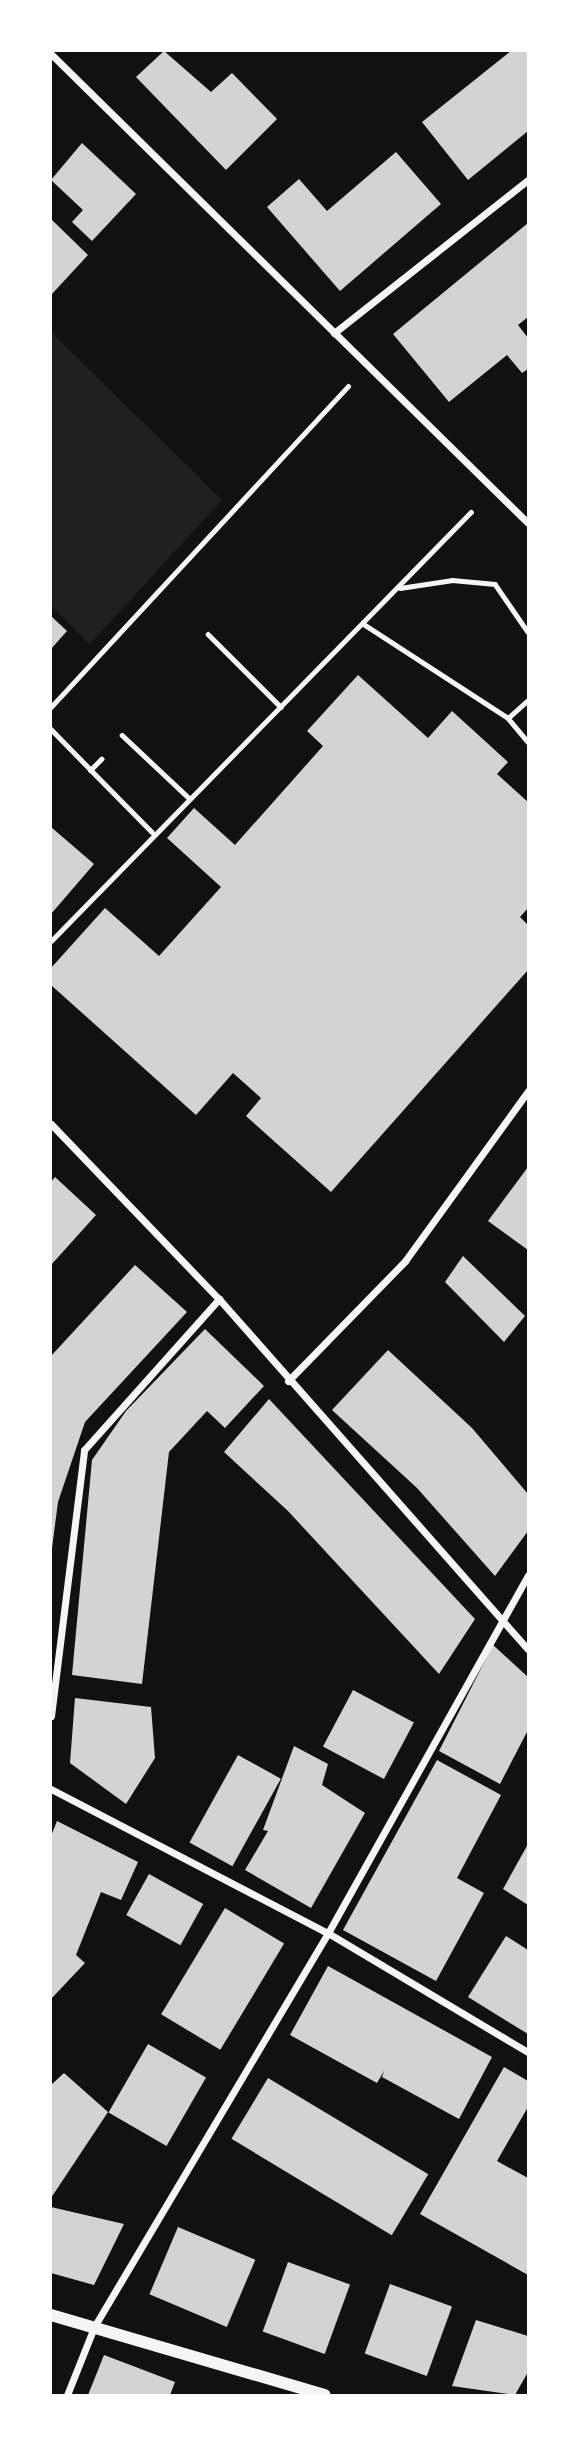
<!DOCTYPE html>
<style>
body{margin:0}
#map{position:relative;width:579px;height:2446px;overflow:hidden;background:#111;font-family:"Roboto Serif",serif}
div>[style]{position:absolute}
.green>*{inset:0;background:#202020}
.building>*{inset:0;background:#d3d3d3;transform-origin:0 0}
.path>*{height:4.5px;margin:-2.25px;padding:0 2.25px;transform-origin:2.25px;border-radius:2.25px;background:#f5f5f5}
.minor>*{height:7px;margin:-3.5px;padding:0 3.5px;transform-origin:3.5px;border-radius:3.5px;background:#f5f5f5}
.tertiary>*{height:12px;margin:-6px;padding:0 6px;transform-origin:6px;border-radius:6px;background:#f5f5f5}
span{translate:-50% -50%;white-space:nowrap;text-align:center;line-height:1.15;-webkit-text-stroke:7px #fff;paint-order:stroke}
.frame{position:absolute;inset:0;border:52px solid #fff;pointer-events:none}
</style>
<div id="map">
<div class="green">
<i style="clip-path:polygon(51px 332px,222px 500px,90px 644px,51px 605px)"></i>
</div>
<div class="building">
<i style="clip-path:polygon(164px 51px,211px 92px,232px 73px,277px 119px,226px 170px,136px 77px)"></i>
<i style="clip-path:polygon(528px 51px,528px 131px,468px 180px,422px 122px,511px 51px)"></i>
<i style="clip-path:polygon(82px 143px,136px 194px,92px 241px,72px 222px,83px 210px,51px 180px)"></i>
<i style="clip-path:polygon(396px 152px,441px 204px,340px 291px,267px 207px,299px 179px,327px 211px)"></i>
<i style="clip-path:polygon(51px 219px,88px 255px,51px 295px)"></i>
<i style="clip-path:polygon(528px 223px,528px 317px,518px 325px,528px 338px,528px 369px,522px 373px,507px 355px,449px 402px,393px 334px)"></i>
<i style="clip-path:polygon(51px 616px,67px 631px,51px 649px)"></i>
<i style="clip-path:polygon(358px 675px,428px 738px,452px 711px,508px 762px,497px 774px,528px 802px,528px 908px,520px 917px,528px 925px,528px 970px,331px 1192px,246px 1116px,261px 1098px,233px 1073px,196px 1115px,51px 985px,51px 968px,105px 908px,159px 956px,221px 887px,167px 838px,194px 808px,235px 845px,323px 746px,307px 731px)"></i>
<i style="clip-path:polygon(51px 827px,94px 864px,51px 914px)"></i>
<i style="clip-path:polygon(528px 1167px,528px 1250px,488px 1221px)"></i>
<i style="clip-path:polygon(55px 1177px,96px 1215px,51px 1265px,51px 1182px)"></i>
<i style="clip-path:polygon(463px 1256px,525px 1316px,504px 1342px,445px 1282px)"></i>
<i style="clip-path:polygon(135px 1265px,187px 1312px,85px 1422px,58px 1502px,51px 1556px,51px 1356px)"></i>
<i style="clip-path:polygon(205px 1329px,264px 1386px,225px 1428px,207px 1411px,169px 1452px,142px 1684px,72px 1675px,92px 1460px,126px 1411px)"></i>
<i style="clip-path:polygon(388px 1350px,472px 1428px,528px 1494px,528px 1531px,495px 1576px,417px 1488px,332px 1410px)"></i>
<i style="clip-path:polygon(269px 1399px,475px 1619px,439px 1674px,288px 1511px,224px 1452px)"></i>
<i style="clip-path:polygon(493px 1645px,528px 1677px,528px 1730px,500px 1784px,439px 1751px)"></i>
<i style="left:353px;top:1690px;width:69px;height:64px;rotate:28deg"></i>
<i style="clip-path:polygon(75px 1698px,151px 1707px,155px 1758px,126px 1804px,70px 1763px)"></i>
<i style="clip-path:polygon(294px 1746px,328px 1764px,322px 1785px,365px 1813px,311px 1908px,245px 1870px,268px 1831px,263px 1830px)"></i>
<i style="left:238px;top:1755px;width:49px;height:100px;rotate:29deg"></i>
<i style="clip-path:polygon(437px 1760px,501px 1795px,457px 1878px,484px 1893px,436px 1981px,343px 1930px)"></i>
<i style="clip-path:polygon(57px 1821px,138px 1862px,121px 1900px,101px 1892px,76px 1955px,85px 1963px,51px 1999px,51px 1836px)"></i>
<i style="clip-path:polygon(528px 1844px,528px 1905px,503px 1889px)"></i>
<i style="left:149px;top:1874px;width:62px;height:47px;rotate:29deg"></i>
<i style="left:225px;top:1908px;width:69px;height:124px;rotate:31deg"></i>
<i style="clip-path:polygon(506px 1936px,528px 1950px,528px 2034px,468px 1997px)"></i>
<i style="clip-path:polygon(328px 1966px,492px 2057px,459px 2119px,382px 2077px,384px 2071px,377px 2083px,290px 2035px)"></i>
<i style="left:148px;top:2044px;width:67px;height:79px;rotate:30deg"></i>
<i style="clip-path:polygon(504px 2067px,528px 2081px,528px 2107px,497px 2161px,528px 2178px,528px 2275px,420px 2214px)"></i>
<i style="clip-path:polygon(64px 2073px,108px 2112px,51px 2198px,51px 2085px)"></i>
<i style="left:268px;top:2078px;width:187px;height:71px;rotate:31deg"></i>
<i style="clip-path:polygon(51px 2207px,124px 2224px,94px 2285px,51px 2273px)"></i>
<i style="left:178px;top:2227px;width:84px;height:73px;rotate:23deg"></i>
<i style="left:288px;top:2262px;width:66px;height:74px;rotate:20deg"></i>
<i style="left:390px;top:2284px;width:66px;height:74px;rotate:20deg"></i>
<i style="clip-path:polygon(476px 2320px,528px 2336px,528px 2372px,515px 2395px,452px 2386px)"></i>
<i style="clip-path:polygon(104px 2355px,175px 2382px,170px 2395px,88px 2395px)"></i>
</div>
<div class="path">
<i style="left:400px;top:588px;width:53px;rotate:-8.7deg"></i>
<i style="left:452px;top:580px;width:43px;rotate:5.3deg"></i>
<i style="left:495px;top:584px;width:58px;rotate:55.5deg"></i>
<i style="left:365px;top:625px;width:171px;rotate:33deg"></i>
<i style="left:508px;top:718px;width:31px;rotate:50deg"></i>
<i style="left:208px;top:634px;width:103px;rotate:45deg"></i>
<i style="left:51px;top:707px;width:437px;rotate:-47.2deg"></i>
<i style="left:508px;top:718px;width:27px;rotate:-42deg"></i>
<i style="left:51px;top:729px;width:57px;rotate:45.7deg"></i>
<i style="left:122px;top:735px;width:91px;rotate:43.2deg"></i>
<i style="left:102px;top:759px;width:16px;rotate:135deg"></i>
<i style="left:91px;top:770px;width:87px;rotate:45.5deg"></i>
<i style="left:51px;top:941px;width:600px;rotate:-45.61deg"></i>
</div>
<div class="minor">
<i style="left:51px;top:54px;width:669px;rotate:44.52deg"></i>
<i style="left:334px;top:333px;width:247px;rotate:-38.3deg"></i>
<i style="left:51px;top:1124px;width:243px;rotate:46.2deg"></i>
<i style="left:219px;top:1299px;width:467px;rotate:48.6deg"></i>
<i style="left:288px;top:1381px;width:168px;rotate:-45.7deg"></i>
<i style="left:405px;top:1261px;width:210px;rotate:-54.1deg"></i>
<i style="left:51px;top:1716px;width:268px;rotate:-82.9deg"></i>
<i style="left:84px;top:1450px;width:203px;rotate:-48.2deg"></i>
<i style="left:51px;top:1789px;width:312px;rotate:27.5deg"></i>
<i style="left:328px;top:1933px;width:233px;rotate:30.8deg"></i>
<i style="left:67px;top:2395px;width:73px;rotate:-68.3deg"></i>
<i style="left:94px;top:2327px;width:458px;rotate:-59.3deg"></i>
<i style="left:328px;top:1933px;width:410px;rotate:-60.8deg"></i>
</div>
<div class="tertiary">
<i style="left:51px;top:2315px;width:285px;rotate:16.3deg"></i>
</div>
<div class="frame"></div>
</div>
